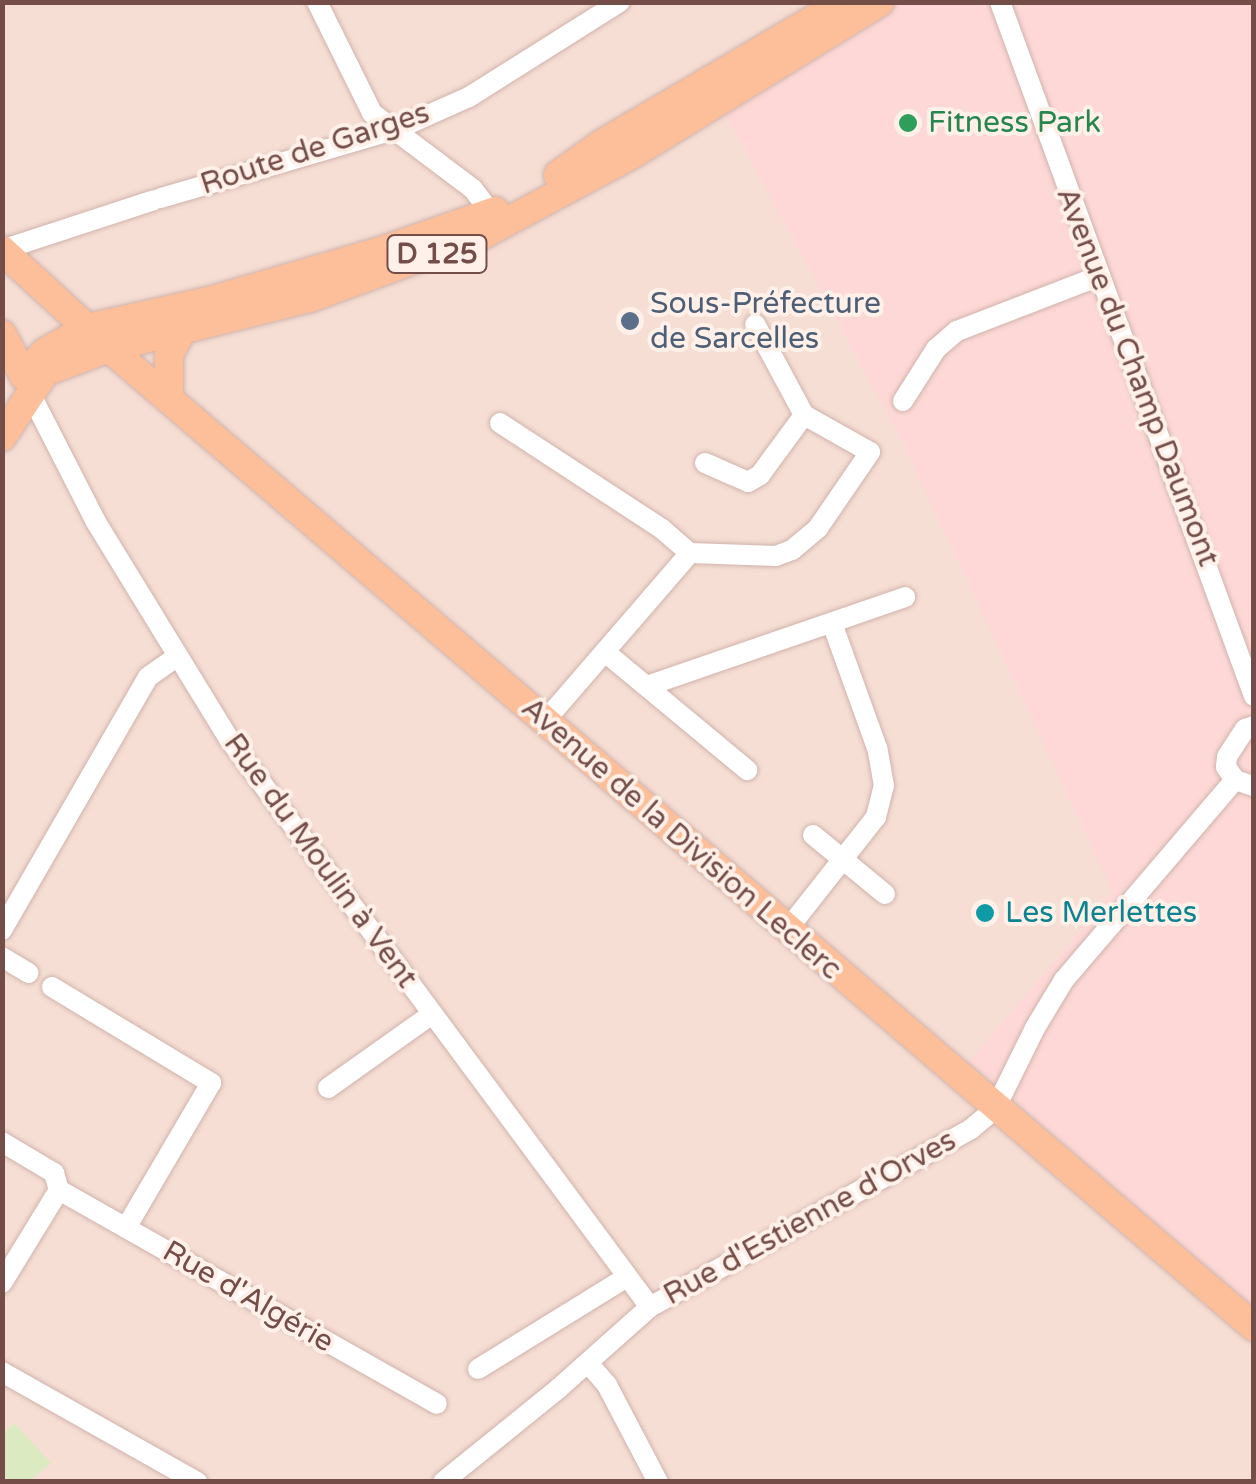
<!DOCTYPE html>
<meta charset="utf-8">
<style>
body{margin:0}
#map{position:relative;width:1256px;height:1484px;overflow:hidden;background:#fdece2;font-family:"Varela Round",sans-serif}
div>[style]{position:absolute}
.residential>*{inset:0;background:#f6ded4;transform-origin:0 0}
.commercial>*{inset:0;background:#fdd8d6}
.green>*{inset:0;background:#dceac1}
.roads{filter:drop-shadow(0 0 2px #d0b3ac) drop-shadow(0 0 2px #d0b3ac)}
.minor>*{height:20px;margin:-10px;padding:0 10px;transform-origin:10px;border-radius:10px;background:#fff}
.major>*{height:28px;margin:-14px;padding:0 14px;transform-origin:14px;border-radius:14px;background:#fdbf99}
.dots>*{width:28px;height:28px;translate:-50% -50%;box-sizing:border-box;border:5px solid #fff1e9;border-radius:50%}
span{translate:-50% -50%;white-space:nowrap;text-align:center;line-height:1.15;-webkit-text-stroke:8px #fff1e9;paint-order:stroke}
.shield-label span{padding:2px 8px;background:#fff1e9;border:2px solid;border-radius:8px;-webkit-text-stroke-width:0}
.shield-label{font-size:28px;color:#754d48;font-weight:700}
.leisure-label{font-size:30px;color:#27864d}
.left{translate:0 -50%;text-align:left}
.street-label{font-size:30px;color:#754d48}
.service-label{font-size:30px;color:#4e5e75}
.culture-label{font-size:30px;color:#0d838f}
.frame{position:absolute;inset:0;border:5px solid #754d48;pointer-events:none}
</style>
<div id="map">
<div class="residential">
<i style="left:3px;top:3px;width:1250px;height:1478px"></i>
</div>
<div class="commercial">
<i style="clip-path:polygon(831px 3px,1253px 3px,1253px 1307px,969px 1062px,1113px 892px,900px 437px,700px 67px)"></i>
</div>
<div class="green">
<i style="clip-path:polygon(14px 1423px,51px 1463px,30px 1481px,3px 1481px,3px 1434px)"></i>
</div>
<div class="roads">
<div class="minor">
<i style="left:317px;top:2px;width:124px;rotate:63.6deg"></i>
<i style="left:372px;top:113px;width:126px;rotate:37deg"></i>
<i style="left:473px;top:189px;width:30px;rotate:53deg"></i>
<i style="left:1000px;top:2px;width:739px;rotate:69.9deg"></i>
<i style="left:161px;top:198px;width:246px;rotate:-16.3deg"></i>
<i style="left:397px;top:129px;width:79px;rotate:-24deg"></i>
<i style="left:469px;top:97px;width:178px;rotate:-32.2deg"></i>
<i style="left:2px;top:250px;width:160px;rotate:-18.2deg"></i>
<i style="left:29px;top:391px;width:147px;rotate:62.9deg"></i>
<i style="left:96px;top:522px;width:255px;rotate:58.5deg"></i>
<i style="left:229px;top:739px;width:707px;rotate:53.45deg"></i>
<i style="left:903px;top:401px;width:62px;rotate:-57.6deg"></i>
<i style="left:936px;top:349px;width:28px;rotate:-41deg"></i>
<i style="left:957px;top:331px;width:150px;rotate:-21.1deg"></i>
<i style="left:500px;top:423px;width:194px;rotate:33.2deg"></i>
<i style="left:662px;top:529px;width:37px;rotate:41deg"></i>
<i style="left:705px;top:463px;width:47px;rotate:23.8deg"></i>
<i style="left:748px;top:482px;width:14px;rotate:-30deg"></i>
<i style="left:760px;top:475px;width:74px;rotate:-53.7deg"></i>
<i style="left:690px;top:553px;width:86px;rotate:2deg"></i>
<i style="left:776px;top:556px;width:17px;rotate:-21deg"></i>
<i style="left:792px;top:550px;width:34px;rotate:-40deg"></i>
<i style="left:818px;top:528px;width:92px;rotate:-55.6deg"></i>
<i style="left:870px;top:452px;width:76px;rotate:-150.7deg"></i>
<i style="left:804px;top:415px;width:103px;rotate:-118.3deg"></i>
<i style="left:605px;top:652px;width:185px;rotate:39.7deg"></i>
<i style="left:647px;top:686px;width:273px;rotate:-19deg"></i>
<i style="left:544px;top:722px;width:223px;rotate:-49.2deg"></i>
<i style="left:1254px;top:726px;width:9px;rotate:162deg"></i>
<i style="left:1245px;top:729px;width:33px;rotate:123deg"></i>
<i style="left:1227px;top:757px;width:10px;rotate:96deg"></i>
<i style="left:1226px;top:767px;width:16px;rotate:55deg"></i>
<i style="left:1235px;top:780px;width:20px;rotate:18deg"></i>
<i style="left:813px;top:835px;width:93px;rotate:39.3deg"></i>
<i style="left:2px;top:930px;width:292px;rotate:-60deg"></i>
<i style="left:148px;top:677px;width:35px;rotate:-35deg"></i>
<i style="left:787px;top:930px;width:144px;rotate:-51.8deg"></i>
<i style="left:876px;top:817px;width:32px;rotate:-76deg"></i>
<i style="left:884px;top:786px;width:39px;rotate:-100deg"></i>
<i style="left:877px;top:748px;width:133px;rotate:-109.8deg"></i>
<i style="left:2px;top:957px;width:31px;rotate:31deg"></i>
<i style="left:52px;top:987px;width:186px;rotate:31.1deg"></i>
<i style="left:211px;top:1083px;width:168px;rotate:120.4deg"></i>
<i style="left:328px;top:1088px;width:128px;rotate:-35.4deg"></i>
<i style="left:2px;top:1142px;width:61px;rotate:30.8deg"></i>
<i style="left:54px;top:1173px;width:18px;rotate:74deg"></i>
<i style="left:59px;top:1190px;width:434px;rotate:29.5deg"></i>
<i style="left:2px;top:1283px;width:109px;rotate:-58.5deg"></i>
<i style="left:588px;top:1363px;width:29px;rotate:49deg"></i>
<i style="left:607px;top:1385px;width:110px;rotate:62.3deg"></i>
<i style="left:478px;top:1369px;width:175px;rotate:-31.7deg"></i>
<i style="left:2px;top:1372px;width:224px;rotate:29.4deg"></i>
<i style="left:443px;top:1482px;width:149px;rotate:-39deg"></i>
<i style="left:559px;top:1388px;width:122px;rotate:-41.7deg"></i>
<i style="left:650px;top:1307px;width:367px;rotate:-29deg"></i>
<i style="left:971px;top:1129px;width:31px;rotate:-40deg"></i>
<i style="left:995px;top:1109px;width:90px;rotate:-63.7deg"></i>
<i style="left:1035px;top:1028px;width:56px;rotate:-58.9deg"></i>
<i style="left:1064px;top:980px;width:263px;rotate:-49.5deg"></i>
</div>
<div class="major">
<i style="left:558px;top:175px;width:55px;rotate:-35.4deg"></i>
<i style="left:603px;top:143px;width:278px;rotate:-30.4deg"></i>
<i style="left:2px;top:250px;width:145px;rotate:42.5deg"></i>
<i style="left:109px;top:348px;width:1506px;rotate:40.53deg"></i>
<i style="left:2px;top:334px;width:47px;rotate:62.4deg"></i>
<i style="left:24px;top:376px;width:11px;rotate:38deg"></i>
<i style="left:26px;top:373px;width:28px;rotate:-48deg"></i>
<i style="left:45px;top:352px;width:49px;rotate:-29.2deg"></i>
<i style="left:88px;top:328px;width:124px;rotate:-12.6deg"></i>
<i style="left:209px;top:301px;width:176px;rotate:-16.2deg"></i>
<i style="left:378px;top:252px;width:124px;rotate:-19.3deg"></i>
<i style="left:169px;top:399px;width:44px;rotate:-90deg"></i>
<i style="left:169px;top:355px;width:30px;rotate:-62deg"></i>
<i style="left:2px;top:437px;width:78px;rotate:-56.5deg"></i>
<i style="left:45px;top:372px;width:68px;rotate:-20.6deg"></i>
<i style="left:109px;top:348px;width:207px;rotate:-14deg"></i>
<i style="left:310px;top:298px;width:185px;rotate:-20.2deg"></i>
<i style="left:484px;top:234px;width:169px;rotate:-28.2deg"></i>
<i style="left:633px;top:154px;width:290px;rotate:-31.6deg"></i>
</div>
</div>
<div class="dots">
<i style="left:908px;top:123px;background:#2e9e5b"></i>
<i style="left:630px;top:321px;background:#5c6f8a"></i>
<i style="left:985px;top:913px;background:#0f9aa8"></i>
</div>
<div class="shield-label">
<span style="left:437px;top:254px">D 125</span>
</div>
<div class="leisure-label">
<span class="left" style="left:928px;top:123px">Fitness Park</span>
</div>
<div class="street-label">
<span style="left:315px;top:149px;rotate:-18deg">Route de Garges</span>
<span style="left:1137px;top:377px;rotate:69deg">Avenue du Champ Daumont</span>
<span style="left:681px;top:839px;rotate:41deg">Avenue de la Division Leclerc</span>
<span style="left:320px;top:861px;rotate:54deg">Rue du Moulin à Vent</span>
<span style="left:810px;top:1218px;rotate:-29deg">Rue d'Estienne d'Orves</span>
<span style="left:248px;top:1297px;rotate:30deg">Rue d'Algérie</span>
</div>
<div class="service-label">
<span class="left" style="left:650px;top:321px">Sous-Préfecture<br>de Sarcelles</span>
</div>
<div class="culture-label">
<span class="left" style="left:1005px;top:913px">Les Merlettes</span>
</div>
<div class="frame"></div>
</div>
